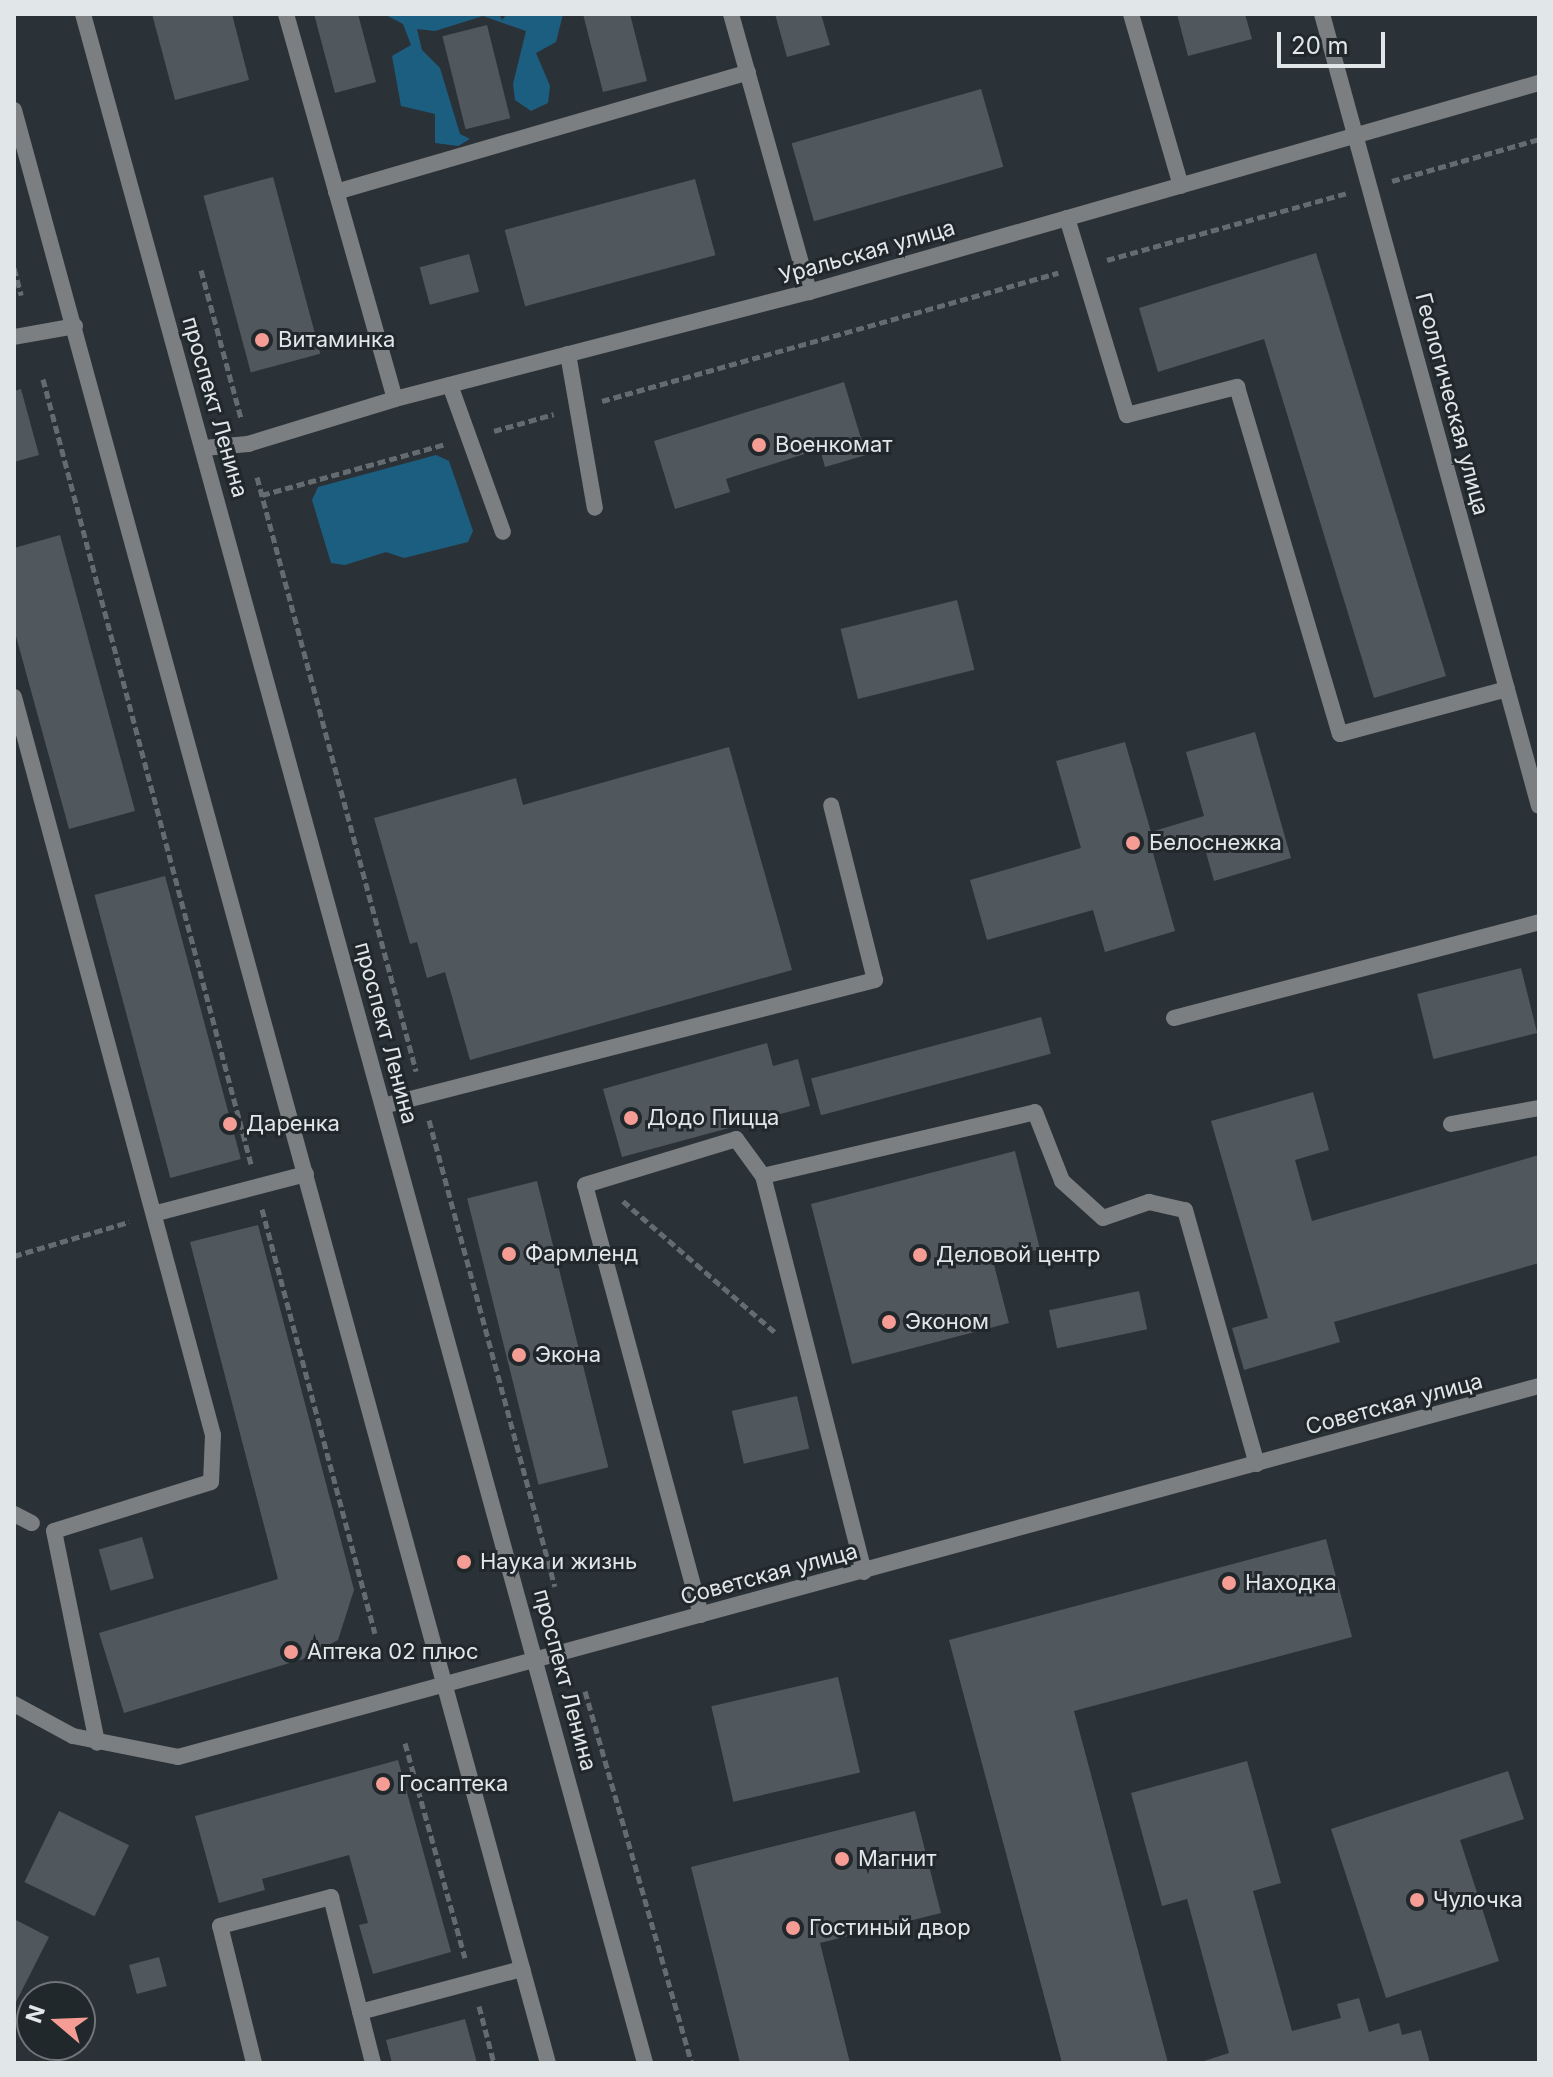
<!DOCTYPE html>
<meta charset="utf-8">
<style>
body{margin:0}
#map{position:relative;width:1553px;height:2077px;overflow:hidden;background:#2b3237;font-family:Inter,sans-serif}
div>[style]{position:absolute}
.green>*{inset:0;background:#1c5e80}
.building>*{inset:0;background:#50585d;transform-origin:0 0}
.path>*{height:5px;margin-top:-2.5px;transform-origin:0;background:repeating-linear-gradient(90deg,#656c70 0 8px,transparent 0 12px)}
.service>*{height:16px;margin:-8px;padding:0 8px;transform-origin:8px;border-radius:8px;background:#7b7f82}
.minor>*{height:16px;margin:-8px;padding:0 8px;transform-origin:8px;border-radius:8px;background:#7b7f82}
.tertiary>*{height:16px;margin:-8px;padding:0 8px;transform-origin:8px;border-radius:8px;background:#7b7f82}
.dots>*{width:22px;height:22px;translate:-50% -50%;box-sizing:border-box;border:4px solid #21282c;border-radius:50%}
span{translate:-50% -50%;white-space:nowrap;text-align:center;line-height:1.15;-webkit-text-stroke:6px #21282c;paint-order:stroke}
.street-label{font-size:22px;color:#e1e6e9}
.poi-label{font-size:22px;color:#e1e6e9}
.left{translate:0 -50%;text-align:left}
.frame{position:absolute;inset:0;border:16px solid #e1e6e9;pointer-events:none}
.north{position:absolute;left:16px;top:1981px;width:80px;height:80px;box-sizing:border-box;background:#21282c;border:2px solid #6e7478;border-radius:50%;rotate:289deg;font-size:22px;font-weight:700;line-height:32px;text-align:center;color:#e1e6e9}
.north::after{content:'';display:block;margin:auto;width:28px;height:36px;background:#f59c94;clip-path:polygon(50% 0,100% 100%,50% 72%,0 100%)}
.scale{position:absolute;left:1277px;top:32px;width:108px;height:36px;box-sizing:border-box;border:4px solid #e1e6e9;border-top:0;padding-left:10px;font-size:24px;line-height:28px;white-space:nowrap;color:#e1e6e9;-webkit-text-stroke:6px #21282c;paint-order:stroke}
</style>
<div id="map">
<div class="green">
<i style="clip-path:polygon(384px 14px,499px 14px,502px 20px,507px 14px,563px 14px,556px 42px,536px 53px,550px 86px,548px 103px,531px 111px,515px 100px,513px 84px,526px 31px,483px 16px,435px 31px,417px 29px,422px 50px,440px 68px,460px 134px,470px 139px,458px 146px,435px 143px,435px 114px,401px 106px,392px 56px,411px 45px,403px 24px)"></i>
<i style="clip-path:polygon(436px 455px,449px 461px,473px 531px,468px 542px,404px 558px,386px 552px,345px 565px,331px 563px,312px 500px,318px 487px)"></i>
</div>
<div class="building">
<i style="clip-path:polygon(152px 14px,232px 14px,249px 80px,175px 100px)"></i>
<i style="clip-path:polygon(314px 14px,358px 14px,376px 82px,335px 93px)"></i>
<i style="clip-path:polygon(583px 14px,630px 14px,647px 81px,603px 92px)"></i>
<i style="clip-path:polygon(775px 14px,821px 14px,830px 45px,787px 57px)"></i>
<i style="clip-path:polygon(1177px 14px,1245px 14px,1252px 39px,1188px 56px)"></i>
<i style="left:487px;top:25px;width:96px;height:46px;rotate:76deg"></i>
<i style="left:981px;top:89px;width:81px;height:197px;rotate:74deg"></i>
<i style="left:273px;top:177px;width:183px;height:72px;rotate:75deg"></i>
<i style="left:695px;top:179px;width:79px;height:197px;rotate:75deg"></i>
<i style="clip-path:polygon(1316px 253px,1446px 676px,1374px 698px,1264px 339px,1158px 372px,1139px 308px)"></i>
<i style="left:469px;top:254px;width:39px;height:51px;rotate:75deg"></i>
<i style="clip-path:polygon(844px 382px,866px 455px,825px 467px,820px 449px,726px 479px,730px 492px,675px 509px,654px 441px)"></i>
<i style="clip-path:polygon(21px 389px,39px 455px,14px 462px,14px 391px)"></i>
<i style="clip-path:polygon(60px 535px,135px 811px,69px 829px,14px 629px,14px 548px)"></i>
<i style="left:957px;top:600px;width:72px;height:120px;rotate:76deg"></i>
<i style="clip-path:polygon(1255px 732px,1291px 858px,1214px 881px,1202px 838px,1153px 853px,1175px 931px,1105px 952px,1093px 910px,987px 940px,970px 880px,1081px 848px,1056px 761px,1125px 742px,1151px 832px,1204px 816px,1186px 752px)"></i>
<i style="clip-path:polygon(729px 747px,792px 970px,470px 1060px,445px 972px,427px 978px,417px 942px,410px 944px,374px 818px,516px 778px,523px 805px)"></i>
<i style="left:165px;top:876px;width:293px;height:73px;rotate:75deg"></i>
<i style="left:1521px;top:968px;width:67px;height:107px;rotate:76deg"></i>
<i style="left:1041px;top:1017px;width:38px;height:238px;rotate:75deg"></i>
<i style="clip-path:polygon(767px 1043px,773px 1066px,798px 1059px,810px 1106px,622px 1157px,603px 1089px)"></i>
<i style="clip-path:polygon(1313px 1092px,1329px 1150px,1295px 1160px,1312px 1221px,1539px 1155px,1539px 1263px,1334px 1322px,1340px 1342px,1244px 1370px,1232px 1328px,1268px 1318px,1211px 1121px)"></i>
<i style="clip-path:polygon(1015px 1151px,1040px 1249px,993px 1261px,1009px 1323px,852px 1364px,811px 1204px)"></i>
<i style="left:537px;top:1181px;width:295px;height:72px;rotate:76deg"></i>
<i style="clip-path:polygon(258px 1225px,354px 1590px,338px 1640px,303px 1659px,124px 1713px,99px 1633px,278px 1579px,190px 1242px)"></i>
<i style="left:1139px;top:1291px;width:39px;height:92px;rotate:78deg"></i>
<i style="left:797px;top:1396px;width:54px;height:67px;rotate:77deg"></i>
<i style="left:142px;top:1537px;width:43px;height:45px;rotate:74deg"></i>
<i style="clip-path:polygon(1326px 1539px,1352px 1637px,1074px 1711px,1168px 2063px,1062px 2063px,949px 1640px)"></i>
<i style="left:838px;top:1677px;width:98px;height:130px;rotate:77deg"></i>
<i style="clip-path:polygon(398px 1760px,451px 1952px,373px 1974px,359px 1925px,368px 1923px,349px 1855px,262px 1879px,265px 1890px,219px 1903px,195px 1816px)"></i>
<i style="clip-path:polygon(1247px 1761px,1281px 1883px,1253px 1891px,1292px 2031px,1341px 2018px,1337px 2004px,1359px 1998px,1369px 2032px,1399px 2023px,1402px 2035px,1421px 2030px,1430px 2063px,1198px 2063px,1229px 2053px,1187px 1899px,1162px 1906px,1131px 1793px)"></i>
<i style="clip-path:polygon(1508px 1771px,1524px 1819px,1460px 1840px,1499px 1961px,1386px 1998px,1331px 1829px)"></i>
<i style="left:59px;top:1811px;width:78px;height:79px;rotate:26deg"></i>
<i style="clip-path:polygon(915px 1811px,941px 1913px,820px 1943px,850px 2063px,740px 2063px,691px 1867px)"></i>
<i style="clip-path:polygon(14px 1919px,49px 1937px,14px 2006px)"></i>
<i style="left:159px;top:1957px;width:30px;height:31px;rotate:75deg"></i>
<i style="clip-path:polygon(465px 2019px,477px 2063px,392px 2063px,386px 2040px)"></i>
</div>
<div class="path">
<i style="left:1392px;top:181px;width:153px;rotate:-15.9deg"></i>
<i style="left:1107px;top:260px;width:249px;rotate:-15.6deg"></i>
<i style="left:14px;top:268px;width:28px;rotate:75deg"></i>
<i style="left:201px;top:270px;width:153px;rotate:74.9deg"></i>
<i style="left:43px;top:379px;width:812px;rotate:75.16deg"></i>
<i style="left:602px;top:401px;width:474px;rotate:-15.7deg"></i>
<i style="left:494px;top:431px;width:62px;rotate:-15.8deg"></i>
<i style="left:257px;top:477px;width:615px;rotate:75.01deg"></i>
<i style="left:262px;top:495px;width:191px;rotate:-15.5deg"></i>
<i style="left:429px;top:1120px;width:483px;rotate:74.9deg"></i>
<i style="left:623px;top:1201px;width:202px;rotate:40.8deg"></i>
<i style="left:262px;top:1209px;width:439px;rotate:75.1deg"></i>
<i style="left:14px;top:1256px;width:120px;rotate:-16.5deg"></i>
<i style="left:585px;top:1691px;width:387px;rotate:74deg"></i>
<i style="left:405px;top:1743px;width:223px;rotate:74.4deg"></i>
<i style="left:479px;top:2006px;width:59px;rotate:75.3deg"></i>
</div>
<div class="service">
<i style="left:286px;top:14px;width:400px;rotate:74.2deg"></i>
<i style="left:731px;top:14px;width:289px;rotate:74.3deg"></i>
<i style="left:1131px;top:14px;width:179px;rotate:73.8deg"></i>
<i style="left:336px;top:192px;width:429px;rotate:-16.2deg"></i>
<i style="left:1067px;top:218px;width:206px;rotate:73.1deg"></i>
<i style="left:1127px;top:415px;width:114px;rotate:-14.3deg"></i>
<i style="left:1237px;top:387px;width:362px;rotate:73.5deg"></i>
<i style="left:1340px;top:734px;width:173px;rotate:-15.1deg"></i>
<i style="left:568px;top:354px;width:156px;rotate:80.1deg"></i>
<i style="left:450px;top:385px;width:156px;rotate:70.2deg"></i>
<i style="left:14px;top:697px;width:764px;rotate:74.91deg"></i>
<i style="left:213px;top:1435px;width:47px;rotate:92.4deg"></i>
<i style="left:211px;top:1482px;width:164px;rotate:162.7deg"></i>
<i style="left:54px;top:1531px;width:216px;rotate:78.5deg"></i>
<i style="left:1174px;top:1018px;width:377px;rotate:-14.7deg"></i>
<i style="left:383px;top:1106px;width:508px;rotate:-14.36deg"></i>
<i style="left:875px;top:980px;width:180px;rotate:-104.1deg"></i>
<i style="left:1451px;top:1124px;width:89px;rotate:-10.3deg"></i>
<i style="left:157px;top:1213px;width:154px;rotate:-14.7deg"></i>
<i style="left:14px;top:1514px;width:20px;rotate:27deg"></i>
<i style="left:864px;top:1572px;width:409px;rotate:-104.3deg"></i>
<i style="left:763px;top:1176px;width:279px;rotate:-13.2deg"></i>
<i style="left:1035px;top:1112px;width:74px;rotate:68.6deg"></i>
<i style="left:1062px;top:1181px;width:55px;rotate:42.1deg"></i>
<i style="left:1103px;top:1218px;width:49px;rotate:-19.2deg"></i>
<i style="left:1149px;top:1202px;width:37px;rotate:13deg"></i>
<i style="left:1185px;top:1210px;width:264px;rotate:74.2deg"></i>
<i style="left:701px;top:1615px;width:445px;rotate:-105.1deg"></i>
<i style="left:585px;top:1185px;width:158px;rotate:-16.9deg"></i>
<i style="left:736px;top:1139px;width:46px;rotate:53.9deg"></i>
<i style="left:360px;top:2012px;width:168px;rotate:-14.9deg"></i>
<i style="left:254px;top:2063px;width:141px;rotate:-103.9deg"></i>
<i style="left:220px;top:1926px;width:115px;rotate:-14.6deg"></i>
<i style="left:331px;top:1897px;width:171px;rotate:75.8deg"></i>
</div>
<div class="minor">
<i style="left:1322px;top:14px;width:821px;rotate:74.68deg"></i>
<i style="left:204px;top:448px;width:44px;rotate:-5.2deg"></i>
<i style="left:248px;top:444px;width:154px;rotate:-17deg"></i>
<i style="left:395px;top:399px;width:428px;rotate:-14.5deg"></i>
<i style="left:809px;top:292px;width:759px;rotate:-15.98deg"></i>
<i style="left:14px;top:1704px;width:67px;rotate:28.5deg"></i>
<i style="left:73px;top:1736px;width:107px;rotate:11.3deg"></i>
<i style="left:178px;top:1757px;width:1411px;rotate:-15.25deg"></i>
</div>
<div class="tertiary">
<i style="left:83px;top:14px;width:2125px;rotate:74.66deg"></i>
<i style="left:14px;top:110px;width:2025px;rotate:74.71deg"></i>
<i style="left:14px;top:337px;width:62px;rotate:-10.2deg"></i>
</div>
<div class="dots">
<i style="left:262px;top:340px;background:#f59c94"></i>
<i style="left:759px;top:445px;background:#f59c94"></i>
<i style="left:1133px;top:843px;background:#f59c94"></i>
<i style="left:631px;top:1118px;background:#f59c94"></i>
<i style="left:230px;top:1124px;background:#f59c94"></i>
<i style="left:509px;top:1254px;background:#f59c94"></i>
<i style="left:920px;top:1255px;background:#f59c94"></i>
<i style="left:889px;top:1322px;background:#f59c94"></i>
<i style="left:519px;top:1355px;background:#f59c94"></i>
<i style="left:464px;top:1562px;background:#f59c94"></i>
<i style="left:1229px;top:1583px;background:#f59c94"></i>
<i style="left:291px;top:1652px;background:#f59c94"></i>
<i style="left:383px;top:1784px;background:#f59c94"></i>
<i style="left:842px;top:1859px;background:#f59c94"></i>
<i style="left:1417px;top:1900px;background:#f59c94"></i>
<i style="left:793px;top:1928px;background:#f59c94"></i>
</div>
<div class="street-label">
<span style="left:867px;top:252px;rotate:-16deg">Уральская улица</span>
<span style="left:1452px;top:404px;rotate:75deg">Геологическая улица</span>
<span style="left:215px;top:407px;rotate:74deg">проспект Ленина</span>
<span style="left:386px;top:1033px;rotate:75deg">проспект Ленина</span>
<span style="left:1394px;top:1404px;rotate:-15deg">Советская улица</span>
<span style="left:769px;top:1574px;rotate:-15deg">Советская улица</span>
<span style="left:565px;top:1680px;rotate:75deg">проспект Ленина</span>
</div>
<div class="poi-label">
<span class="left" style="left:278px;top:340px">Витаминка</span>
<span class="left" style="left:775px;top:445px">Военкомат</span>
<span class="left" style="left:1149px;top:843px">Белоснежка</span>
<span class="left" style="left:647px;top:1118px">Додо Пицца</span>
<span class="left" style="left:246px;top:1124px">Даренка</span>
<span class="left" style="left:525px;top:1254px">Фармленд</span>
<span class="left" style="left:936px;top:1255px">Деловой центр</span>
<span class="left" style="left:905px;top:1322px">Эконом</span>
<span class="left" style="left:535px;top:1355px">Экона</span>
<span class="left" style="left:480px;top:1562px">Наука и жизнь</span>
<span class="left" style="left:1245px;top:1583px">Находка</span>
<span class="left" style="left:307px;top:1652px">Аптека 02 плюс</span>
<span class="left" style="left:399px;top:1784px">Госаптека</span>
<span class="left" style="left:858px;top:1859px">Магнит</span>
<span class="left" style="left:1433px;top:1900px">Чулочка</span>
<span class="left" style="left:809px;top:1928px">Гостиный двор</span>
</div>
<div class="frame"></div>
<div class="north">N</div>
<div class="scale">20 m</div>
</div>
